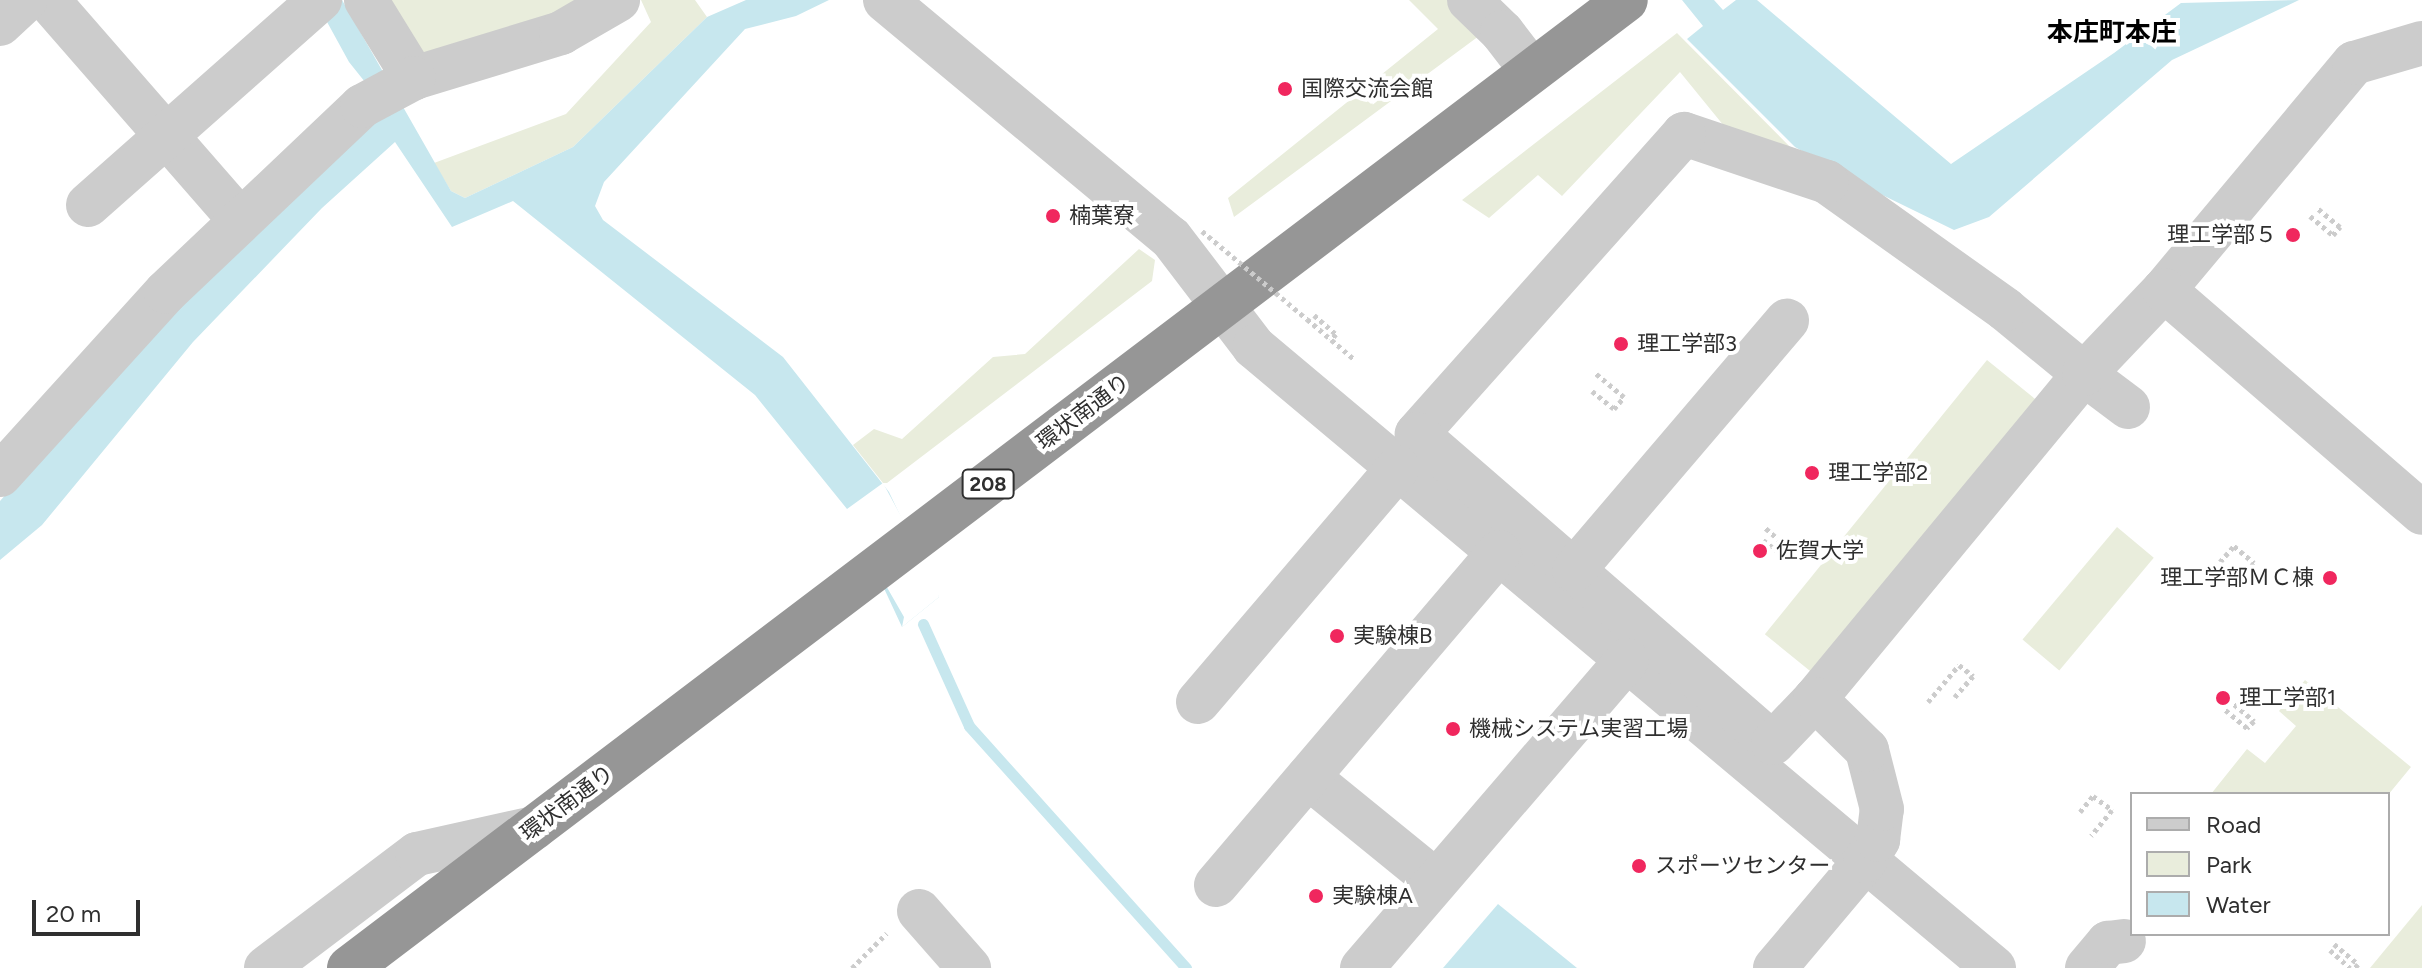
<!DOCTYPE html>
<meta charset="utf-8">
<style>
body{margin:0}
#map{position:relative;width:2422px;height:968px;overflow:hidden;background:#fff;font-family:Figtree,"Noto Sans JP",sans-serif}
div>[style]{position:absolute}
.green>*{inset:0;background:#e9eddc;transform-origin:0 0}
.water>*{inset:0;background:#c7e7ee}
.pier>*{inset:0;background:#fff}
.stream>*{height:11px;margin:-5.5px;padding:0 5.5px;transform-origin:5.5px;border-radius:5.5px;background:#c7e7ee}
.path>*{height:5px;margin-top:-2.5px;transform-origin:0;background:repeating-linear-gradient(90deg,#ccc 0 4px,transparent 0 8px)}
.minor>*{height:44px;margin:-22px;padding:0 22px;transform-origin:22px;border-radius:22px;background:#ccc}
.highway>*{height:44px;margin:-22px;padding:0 22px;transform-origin:22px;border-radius:22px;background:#969696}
.path-bridge>*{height:5px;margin-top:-2.5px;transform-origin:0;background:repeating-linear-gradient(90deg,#ccc 0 4px,transparent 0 8px)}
.dots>*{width:22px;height:22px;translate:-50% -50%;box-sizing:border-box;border:4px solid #fff;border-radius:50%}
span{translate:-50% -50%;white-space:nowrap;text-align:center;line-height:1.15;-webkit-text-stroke:8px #fff;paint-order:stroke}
.shield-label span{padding:2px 6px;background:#fff;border:2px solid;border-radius:6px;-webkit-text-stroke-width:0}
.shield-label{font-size:20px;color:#2f2f2f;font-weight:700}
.poi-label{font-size:22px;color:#2f2f2f}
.left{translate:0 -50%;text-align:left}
.right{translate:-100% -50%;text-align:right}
.street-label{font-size:22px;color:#2f2f2f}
.quarter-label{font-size:26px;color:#000;font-weight:700}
.legend{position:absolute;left:2130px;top:792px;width:260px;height:144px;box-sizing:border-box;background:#fff;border:2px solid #acacac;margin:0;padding:10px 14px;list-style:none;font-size:24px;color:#2f2f2f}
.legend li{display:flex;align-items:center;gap:16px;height:40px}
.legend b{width:40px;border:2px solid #acacac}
.scale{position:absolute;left:32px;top:900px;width:108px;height:36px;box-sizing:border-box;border:4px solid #2f2f2f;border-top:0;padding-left:10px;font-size:24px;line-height:28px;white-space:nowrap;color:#2f2f2f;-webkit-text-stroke:6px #fff;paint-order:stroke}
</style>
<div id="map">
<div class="green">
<i style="clip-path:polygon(380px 0,591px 0,416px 63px)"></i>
<i style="clip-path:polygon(641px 0,695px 0,707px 17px,573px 147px,465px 198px,451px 191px,434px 163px,566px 114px,651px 22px)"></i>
<i style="clip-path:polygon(1409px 0,1448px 0,1483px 33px,1234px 217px,1228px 198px,1438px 29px)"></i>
<i style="clip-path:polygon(1677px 33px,1797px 154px,1724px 126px,1680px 72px,1562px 196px,1538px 175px,1489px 218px,1462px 200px)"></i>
<i style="clip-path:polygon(1139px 249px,1155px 260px,1152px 281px,887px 483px,883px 483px,853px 445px,874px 429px,902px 439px,993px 357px,1025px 354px)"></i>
<i style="left:1987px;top:360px;width:63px;height:353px;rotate:39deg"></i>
<i style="left:2117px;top:527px;width:48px;height:147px;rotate:40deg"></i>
<i style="clip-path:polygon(2305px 680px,2411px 767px,2388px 795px,2211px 794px,2247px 749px,2265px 763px,2296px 726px,2279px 711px)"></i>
<i style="clip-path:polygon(2422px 905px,2422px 968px,2370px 968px)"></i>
</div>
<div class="water">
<i style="clip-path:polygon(315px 0,342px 0,451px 191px,465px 198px,573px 147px,707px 17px,746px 0,829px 0,796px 16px,745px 29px,604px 182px,595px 206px,603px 220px,783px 357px,889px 492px,939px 597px,902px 627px,847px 509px,755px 395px,513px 201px,452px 227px,395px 142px,322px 208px,193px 342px,42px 525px,0 560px,0 501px,369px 87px,349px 62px)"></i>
<i style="clip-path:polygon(1682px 0,1714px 0,1723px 10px,1736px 0,1757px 0,1951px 164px,2114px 53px,2181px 3px,2299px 0,2172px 60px,1989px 217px,1954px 230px,1866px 187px,1795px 147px,1687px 39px,1703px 26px)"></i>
<i style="clip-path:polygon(1498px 904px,1577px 968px,1443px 968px)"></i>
</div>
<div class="pier">
<i style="clip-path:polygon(883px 483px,935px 579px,939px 597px,902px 627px,904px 617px,846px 516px,847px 509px)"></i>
</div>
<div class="stream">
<i style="left:923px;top:624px;width:112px;rotate:65.7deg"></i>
<i style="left:969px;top:726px;width:325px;rotate:48.1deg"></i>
</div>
<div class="path">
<i style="left:2310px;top:216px;width:30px;rotate:40deg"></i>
<i style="left:2333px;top:235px;width:11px;rotate:-49deg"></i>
<i style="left:2340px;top:227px;width:30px;rotate:-140deg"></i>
<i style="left:1314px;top:315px;width:29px;rotate:41deg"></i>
<i style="left:1336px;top:334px;width:8px;rotate:130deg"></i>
<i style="left:1307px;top:319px;width:63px;rotate:40.5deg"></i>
<i style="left:1592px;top:391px;width:28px;rotate:39deg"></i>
<i style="left:1614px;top:409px;width:16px;rotate:-50deg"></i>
<i style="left:1624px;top:397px;width:38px;rotate:-140deg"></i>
<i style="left:1763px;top:540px;width:31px;rotate:38deg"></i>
<i style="left:1787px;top:559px;width:9px;rotate:-49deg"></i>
<i style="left:1793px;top:552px;width:37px;rotate:-139deg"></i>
<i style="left:2220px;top:562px;width:21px;rotate:-49deg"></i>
<i style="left:2234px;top:546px;width:26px;rotate:40deg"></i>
<i style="left:2254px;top:563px;width:32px;rotate:131deg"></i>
<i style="left:2222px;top:694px;width:42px;rotate:40.2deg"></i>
<i style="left:2254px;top:721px;width:10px;rotate:135deg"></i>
<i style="left:2247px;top:728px;width:31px;rotate:-140deg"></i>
<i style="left:1928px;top:702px;width:48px;rotate:-50deg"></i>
<i style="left:1959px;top:665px;width:18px;rotate:38deg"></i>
<i style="left:1973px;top:676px;width:28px;rotate:131deg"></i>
<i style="left:2080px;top:812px;width:21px;rotate:-51deg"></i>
<i style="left:2093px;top:796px;width:24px;rotate:36deg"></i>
<i style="left:2112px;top:810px;width:33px;rotate:129deg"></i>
<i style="left:2334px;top:944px;width:31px;rotate:40deg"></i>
<i style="left:2358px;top:964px;width:5px;rotate:127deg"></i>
<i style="left:2330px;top:950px;width:27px;rotate:42deg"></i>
<i style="left:852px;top:968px;width:49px;rotate:-45deg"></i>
</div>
<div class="minor">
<i style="left:48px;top:0;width:293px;rotate:48.9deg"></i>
<i style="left:366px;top:0;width:92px;rotate:58.4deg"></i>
<i style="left:414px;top:78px;width:154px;rotate:-17deg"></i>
<i style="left:561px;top:33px;width:66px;rotate:-30.1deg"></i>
<i style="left:885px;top:0;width:372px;rotate:39.8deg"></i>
<i style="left:1171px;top:238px;width:137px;rotate:52.7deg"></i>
<i style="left:1254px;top:347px;width:966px;rotate:40deg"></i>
<i style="left:1469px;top:0;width:46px;rotate:44.1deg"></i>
<i style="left:1502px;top:32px;width:49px;rotate:52.4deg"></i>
<i style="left:0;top:24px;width:35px;rotate:-43deg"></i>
<i style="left:88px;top:205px;width:310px;rotate:-41.5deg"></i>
<i style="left:2164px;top:290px;width:296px;rotate:-50.1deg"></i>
<i style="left:2354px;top:63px;width:71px;rotate:-16.4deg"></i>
<i style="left:2128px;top:407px;width:55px;rotate:-143.1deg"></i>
<i style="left:2084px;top:374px;width:102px;rotate:-140.6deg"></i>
<i style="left:2005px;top:309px;width:219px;rotate:-144.5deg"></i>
<i style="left:1827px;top:182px;width:151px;rotate:-161.4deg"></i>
<i style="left:1684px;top:134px;width:402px;rotate:131.7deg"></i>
<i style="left:1417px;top:434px;width:471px;rotate:41deg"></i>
<i style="left:1773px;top:743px;width:61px;rotate:-46.3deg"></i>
<i style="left:1815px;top:699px;width:422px;rotate:-50.4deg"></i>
<i style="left:2084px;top:374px;width:116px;rotate:-46.4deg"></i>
<i style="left:2164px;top:290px;width:341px;rotate:40.8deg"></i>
<i style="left:0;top:475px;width:247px;rotate:-47.8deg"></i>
<i style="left:166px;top:292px;width:270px;rotate:-43.5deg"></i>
<i style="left:362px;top:106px;width:59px;rotate:-28.3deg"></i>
<i style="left:1574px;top:570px;width:328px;rotate:-49.5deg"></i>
<i style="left:1198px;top:702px;width:308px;rotate:-49.5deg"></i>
<i style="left:1308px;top:777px;width:165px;rotate:39.1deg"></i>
<i style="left:1216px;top:885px;width:437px;rotate:-49.6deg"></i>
<i style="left:919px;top:911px;width:76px;rotate:48.7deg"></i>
<i style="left:266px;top:968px;width:189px;rotate:-37.1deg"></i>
<i style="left:417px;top:854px;width:120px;rotate:-12.5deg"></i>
<i style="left:1362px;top:968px;width:406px;rotate:-49.3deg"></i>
<i style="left:1775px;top:968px;width:140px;rotate:-49.9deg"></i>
<i style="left:1865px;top:861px;width:25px;rotate:-58deg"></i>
<i style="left:1878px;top:840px;width:31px;rotate:-83deg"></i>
<i style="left:1882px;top:809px;width:61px;rotate:-104.3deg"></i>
<i style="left:1867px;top:750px;width:73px;rotate:-135.6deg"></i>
<i style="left:2087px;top:968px;width:33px;rotate:-50deg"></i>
<i style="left:2108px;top:943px;width:16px;rotate:-7deg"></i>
</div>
<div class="highway">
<i style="left:349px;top:968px;width:1602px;rotate:-37.16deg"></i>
</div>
<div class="path-bridge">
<i style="left:1202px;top:231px;width:137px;rotate:40deg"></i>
</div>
<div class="dots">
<i style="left:1285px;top:89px;background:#f0275e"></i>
<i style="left:1053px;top:216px;background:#f0275e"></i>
<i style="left:2293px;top:235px;background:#f0275e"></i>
<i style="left:1621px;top:344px;background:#f0275e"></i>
<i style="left:1812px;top:473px;background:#f0275e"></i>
<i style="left:1760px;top:551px;background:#f0275e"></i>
<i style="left:2330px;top:578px;background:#f0275e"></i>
<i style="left:1337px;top:636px;background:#f0275e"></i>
<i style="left:2223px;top:698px;background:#f0275e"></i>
<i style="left:1453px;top:729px;background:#f0275e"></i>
<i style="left:1639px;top:866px;background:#f0275e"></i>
<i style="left:1316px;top:896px;background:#f0275e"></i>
</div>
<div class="shield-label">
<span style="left:988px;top:484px">208</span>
</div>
<div class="poi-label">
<span class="left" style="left:1301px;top:89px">国際交流会館</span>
<span class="left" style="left:1069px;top:216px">楠葉寮</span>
<span class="right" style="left:2277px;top:235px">理工学部５</span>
<span class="left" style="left:1637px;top:344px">理工学部3</span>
<span class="left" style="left:1828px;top:473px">理工学部2</span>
<span class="left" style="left:1776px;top:551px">佐賀大学</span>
<span class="right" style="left:2314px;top:578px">理工学部ＭＣ棟</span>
<span class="left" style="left:1353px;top:636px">実験棟B</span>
<span class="left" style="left:2239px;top:698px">理工学部1</span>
<span class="left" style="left:1469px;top:729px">機械システム実習工場</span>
<span class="left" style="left:1655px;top:866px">スポーツセンター</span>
<span class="left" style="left:1332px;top:896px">実験棟A</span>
</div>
<div class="street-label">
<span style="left:1083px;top:412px;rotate:-37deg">環状南通り</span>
<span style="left:567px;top:803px;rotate:-37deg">環状南通り</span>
</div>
<div class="quarter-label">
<span style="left:2112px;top:33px">本庄町本庄</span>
</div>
<ul class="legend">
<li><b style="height:10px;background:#ccc"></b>Road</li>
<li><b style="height:22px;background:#e9eddc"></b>Park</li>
<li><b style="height:22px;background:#c7e7ee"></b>Water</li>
</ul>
<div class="scale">20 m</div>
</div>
